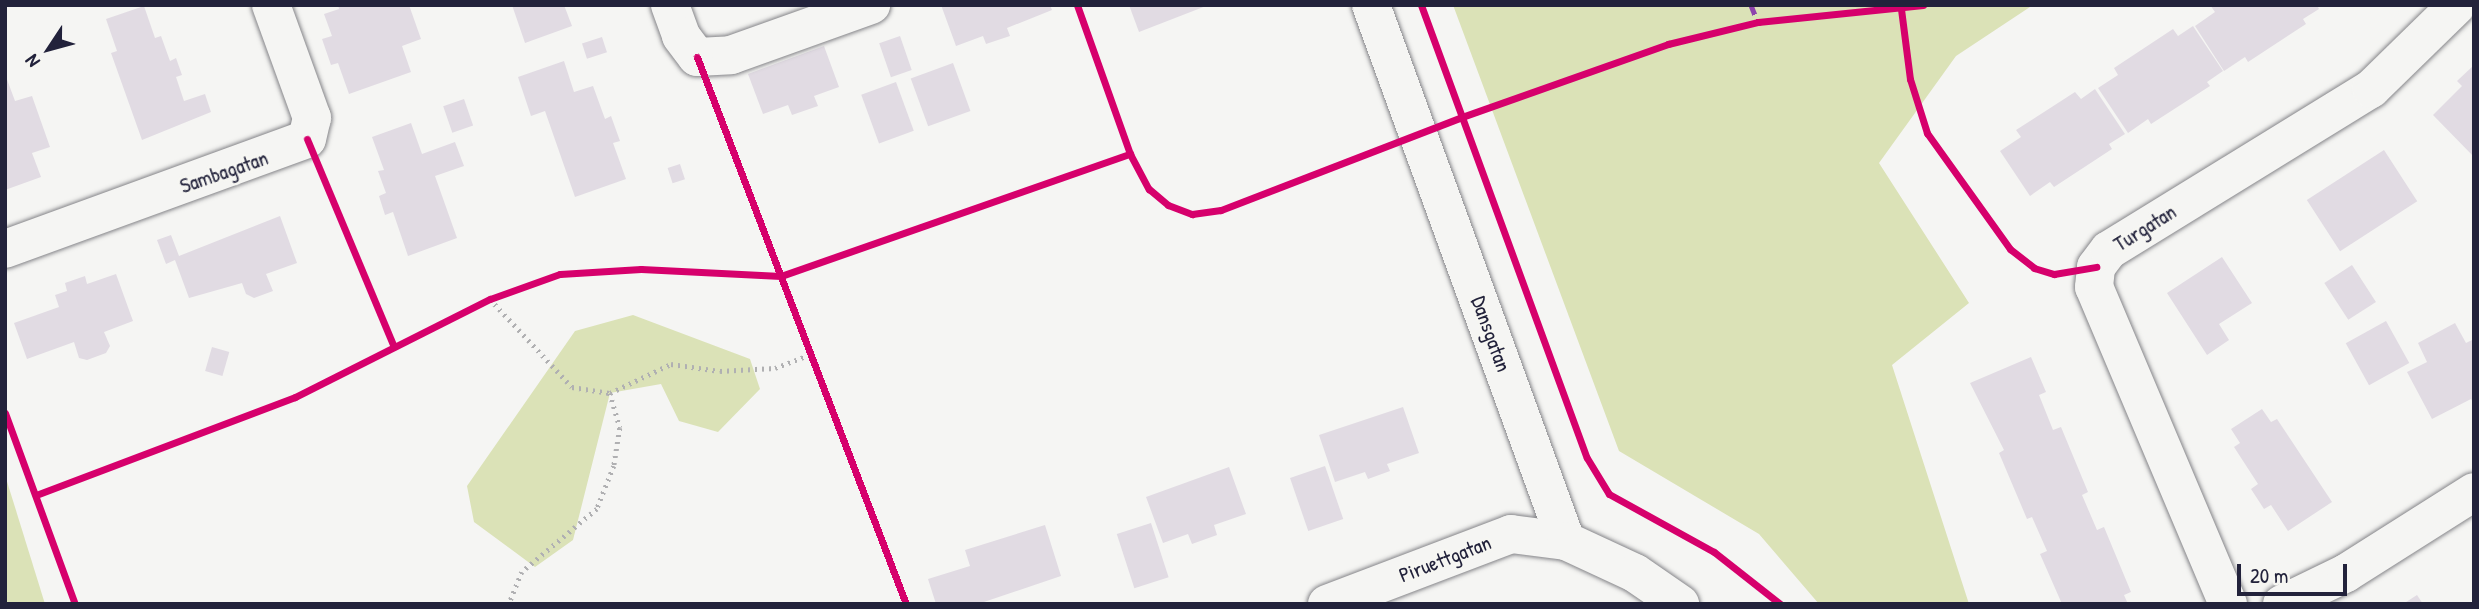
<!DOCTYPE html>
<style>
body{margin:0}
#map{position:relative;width:2479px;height:609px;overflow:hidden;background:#f5f5f3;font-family:"Patrick Hand",sans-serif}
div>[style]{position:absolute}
.green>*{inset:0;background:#dbe2b7}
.building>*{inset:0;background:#e1dbe3;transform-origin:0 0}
.path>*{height:4.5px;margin-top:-2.25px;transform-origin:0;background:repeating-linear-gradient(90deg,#b0b0b2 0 2px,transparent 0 7px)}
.roads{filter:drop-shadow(0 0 2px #858589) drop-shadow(0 0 2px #858589)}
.street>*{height:38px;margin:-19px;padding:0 19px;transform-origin:19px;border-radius:19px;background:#f5f5f3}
.quiet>*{height:5px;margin-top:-2.5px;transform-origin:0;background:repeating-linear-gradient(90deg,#8e44ad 0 10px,transparent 0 15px)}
.cycleway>*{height:7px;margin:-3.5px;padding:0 3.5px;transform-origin:3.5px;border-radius:3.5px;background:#d6006c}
span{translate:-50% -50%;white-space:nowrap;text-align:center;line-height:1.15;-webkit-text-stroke:5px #f6f6f2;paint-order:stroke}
.street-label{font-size:21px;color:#22223b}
.frame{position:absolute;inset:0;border:7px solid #22223b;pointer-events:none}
.north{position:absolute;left:14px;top:14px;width:70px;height:70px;-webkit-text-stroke:5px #f6f6f2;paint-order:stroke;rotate:234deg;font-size:19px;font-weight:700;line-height:28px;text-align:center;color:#22223b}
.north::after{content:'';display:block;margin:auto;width:24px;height:32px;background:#22223b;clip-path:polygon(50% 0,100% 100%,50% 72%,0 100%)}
.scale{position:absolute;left:2237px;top:564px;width:110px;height:32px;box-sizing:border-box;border:4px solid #22223b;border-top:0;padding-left:9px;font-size:21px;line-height:24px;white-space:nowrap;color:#22223b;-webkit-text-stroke:5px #f6f6f2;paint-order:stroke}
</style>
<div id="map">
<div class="green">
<i style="clip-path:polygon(1453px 5px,2033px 5px,1956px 56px,1879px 163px,1969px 303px,1892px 365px,1969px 604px,1819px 604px,1759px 534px,1619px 451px)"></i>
<i style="clip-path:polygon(633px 315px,750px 359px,760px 389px,718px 432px,679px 421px,661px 384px,610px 393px,573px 540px,535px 567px,474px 522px,467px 486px,575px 331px)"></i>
<i style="clip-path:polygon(5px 475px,45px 604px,5px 604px)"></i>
</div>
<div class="building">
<i style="clip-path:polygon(338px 5px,409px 5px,421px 39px,402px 46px,411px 72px,349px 94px,338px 63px,331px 65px,322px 39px,332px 36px,324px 14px,339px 9px)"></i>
<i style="clip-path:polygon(512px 5px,564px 5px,572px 26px,525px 43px)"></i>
<i style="clip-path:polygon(941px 5px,1050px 5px,1052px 10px,1007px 28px,1010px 36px,986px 44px,983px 36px,956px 46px)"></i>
<i style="clip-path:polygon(1129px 5px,1206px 5px,1206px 6px,1139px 32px)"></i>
<i style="clip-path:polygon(2210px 5px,2317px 5px,2319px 9px,2303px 19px,2306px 24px,2248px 62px,2245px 57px,2224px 71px,2195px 26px,2215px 12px)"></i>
<i style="clip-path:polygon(144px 6px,155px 38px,161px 36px,170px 61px,176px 58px,182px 75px,176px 77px,184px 101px,205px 94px,211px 112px,142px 140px,111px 53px,117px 51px,106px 19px)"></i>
<i style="clip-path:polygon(2193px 26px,2223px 71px,2207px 82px,2210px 86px,2151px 124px,2148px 119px,2128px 133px,2098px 88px,2118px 75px,2114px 68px,2173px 29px,2178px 36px)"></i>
<i style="left:900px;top:36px;width:36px;height:22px;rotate:71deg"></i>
<i style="left:602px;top:37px;width:16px;height:21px;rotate:72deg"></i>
<i style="clip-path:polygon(824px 46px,839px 87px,814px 96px,818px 106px,792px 115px,788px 105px,763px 114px,748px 74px)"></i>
<i style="clip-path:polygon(564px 61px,574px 92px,593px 86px,605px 119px,611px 116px,620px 141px,613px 143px,626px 179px,575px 197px,545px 111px,531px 116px,518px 77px)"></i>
<i style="left:953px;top:63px;width:51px;height:45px;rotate:70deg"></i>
<i style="clip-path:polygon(2474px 65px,2474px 157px,2433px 115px,2462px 86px,2457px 81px)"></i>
<i style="clip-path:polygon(5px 74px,15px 101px,32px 96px,50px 147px,32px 153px,41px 177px,5px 190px)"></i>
<i style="left:896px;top:82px;width:52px;height:37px;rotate:70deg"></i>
<i style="clip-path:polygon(2095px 89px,2125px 134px,2109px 144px,2112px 149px,2054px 187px,2050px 182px,2030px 196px,2000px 151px,2021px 137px,2016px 130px,2075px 92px,2081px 99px)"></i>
<i style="left:464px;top:99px;width:28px;height:22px;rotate:71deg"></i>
<i style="clip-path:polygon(411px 123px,422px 154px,455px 142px,464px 166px,435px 176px,457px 238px,408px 256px,393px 212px,385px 215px,379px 196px,386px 193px,378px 171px,384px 170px,372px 137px)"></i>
<i style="left:2384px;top:150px;width:61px;height:92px;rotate:57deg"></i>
<i style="left:680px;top:164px;width:16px;height:13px;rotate:72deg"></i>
<i style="clip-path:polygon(280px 216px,297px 263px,266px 274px,273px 291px,254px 298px,246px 294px,242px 283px,189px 298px,175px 260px,166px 264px,157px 240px,171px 235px,179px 256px)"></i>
<i style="clip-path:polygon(2222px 257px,2252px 303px,2219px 324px,2229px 340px,2207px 355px,2167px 293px)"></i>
<i style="left:2352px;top:265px;width:44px;height:33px;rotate:57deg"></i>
<i style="clip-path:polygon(116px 274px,133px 321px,104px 332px,110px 346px,106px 353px,87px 360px,79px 358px,74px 342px,27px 359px,14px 323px,59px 307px,55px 295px,67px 291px,65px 283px,85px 276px,87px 284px)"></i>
<i style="left:2386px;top:321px;width:48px;height:46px;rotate:61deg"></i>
<i style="clip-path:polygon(2455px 323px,2466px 343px,2474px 339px,2474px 404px,2471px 399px,2432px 419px,2407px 372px,2427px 362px,2418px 343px)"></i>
<i style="left:212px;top:347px;width:18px;height:25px;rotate:16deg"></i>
<i style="clip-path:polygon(2031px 357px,2046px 392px,2039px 395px,2053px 430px,2061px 427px,2088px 492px,2082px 495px,2097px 530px,2104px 527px,2131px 592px,2124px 595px,2128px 604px,2062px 604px,2040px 554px,2047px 551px,2032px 517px,2027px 519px,1999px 453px,2004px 450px,1970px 383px)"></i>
<i style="clip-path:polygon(1403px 407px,1419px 453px,1387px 464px,1390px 471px,1368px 479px,1365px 472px,1335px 482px,1319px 435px)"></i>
<i style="clip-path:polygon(2262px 409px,2271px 422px,2277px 419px,2332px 502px,2288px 531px,2271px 505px,2264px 509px,2251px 489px,2258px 484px,2234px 447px,2240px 443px,2231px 429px)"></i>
<i style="left:1325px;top:466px;width:56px;height:37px;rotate:71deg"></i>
<i style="clip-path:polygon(1229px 467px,1246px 514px,1214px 525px,1217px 535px,1192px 544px,1188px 534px,1163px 543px,1146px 497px)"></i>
<i style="left:1151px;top:523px;width:57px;height:36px;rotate:72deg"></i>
<i style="clip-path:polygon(1045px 525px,1061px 576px,978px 604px,936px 604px,928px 579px,970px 566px,965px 550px)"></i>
<i style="clip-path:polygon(2417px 595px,2423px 604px,2403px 604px)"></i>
</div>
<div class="path">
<i style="left:490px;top:299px;width:120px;rotate:47deg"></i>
<i style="left:572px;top:387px;width:38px;rotate:9deg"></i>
<i style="left:610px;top:393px;width:36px;rotate:74deg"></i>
<i style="left:620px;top:428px;width:38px;rotate:99deg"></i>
<i style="left:614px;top:466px;width:46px;rotate:111.6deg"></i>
<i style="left:597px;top:509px;width:98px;rotate:140deg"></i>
<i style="left:522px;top:572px;width:35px;rotate:112deg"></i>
<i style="left:610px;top:393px;width:68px;rotate:-25.4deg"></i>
<i style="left:671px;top:364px;width:49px;rotate:8.1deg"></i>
<i style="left:720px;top:371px;width:55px;rotate:-3.1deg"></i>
<i style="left:775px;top:368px;width:39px;rotate:-21deg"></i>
</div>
<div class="roads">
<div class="street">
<i style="left:670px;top:5px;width:33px;rotate:70deg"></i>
<i style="left:681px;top:36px;width:26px;rotate:53deg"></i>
<i style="left:697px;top:57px;width:34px;rotate:-3deg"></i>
<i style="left:731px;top:55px;width:149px;rotate:-19.7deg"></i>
<i style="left:1371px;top:5px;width:570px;rotate:70.01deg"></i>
<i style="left:5px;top:249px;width:321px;rotate:-20deg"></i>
<i style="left:307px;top:139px;width:22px;rotate:-77deg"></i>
<i style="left:312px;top:118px;width:120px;rotate:-109.9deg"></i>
<i style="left:1327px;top:604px;width:197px;rotate:-20.8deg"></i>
<i style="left:1511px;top:534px;width:55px;rotate:7.3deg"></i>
<i style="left:1566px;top:541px;width:76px;rotate:24.9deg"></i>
<i style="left:1635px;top:573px;width:55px;rotate:34.6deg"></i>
<i style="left:2228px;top:604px;width:344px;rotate:-112.9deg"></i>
<i style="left:2094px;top:287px;width:20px;rotate:-84deg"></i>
<i style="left:2096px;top:267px;width:21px;rotate:-53deg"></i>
<i style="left:2109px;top:250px;width:308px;rotate:-31.6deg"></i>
<i style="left:2371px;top:89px;width:120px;rotate:-44.3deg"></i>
<i style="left:2282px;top:604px;width:71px;rotate:-25.8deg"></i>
<i style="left:2346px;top:573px;width:151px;rotate:-32.3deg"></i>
</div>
</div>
<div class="quiet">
<i style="left:1751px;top:5px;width:18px;rotate:68deg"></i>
</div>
<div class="cycleway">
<i style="left:1077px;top:5px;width:158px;rotate:70.4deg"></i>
<i style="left:1130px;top:154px;width:40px;rotate:62deg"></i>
<i style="left:1149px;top:189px;width:25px;rotate:40deg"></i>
<i style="left:1168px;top:205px;width:26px;rotate:21deg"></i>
<i style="left:1192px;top:214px;width:29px;rotate:-8deg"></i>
<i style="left:1221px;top:210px;width:258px;rotate:-21.1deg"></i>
<i style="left:1462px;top:117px;width:219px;rotate:-19.5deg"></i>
<i style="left:1668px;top:44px;width:93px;rotate:-13.7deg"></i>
<i style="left:1758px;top:22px;width:166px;rotate:-5.9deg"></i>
<i style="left:1421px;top:5px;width:482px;rotate:69.9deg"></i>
<i style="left:1587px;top:458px;width:42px;rotate:58.6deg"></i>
<i style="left:1609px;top:494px;width:120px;rotate:28.9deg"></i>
<i style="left:1714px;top:552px;width:84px;rotate:38.2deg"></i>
<i style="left:1901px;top:9px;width:71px;rotate:82.7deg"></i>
<i style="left:1910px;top:79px;width:57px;rotate:72.5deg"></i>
<i style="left:1927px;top:133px;width:143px;rotate:54.4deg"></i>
<i style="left:2010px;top:249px;width:31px;rotate:38deg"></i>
<i style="left:2034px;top:268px;width:21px;rotate:17deg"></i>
<i style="left:2054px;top:274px;width:43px;rotate:-9.5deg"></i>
<i style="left:697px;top:57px;width:586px;rotate:69.09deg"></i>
<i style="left:307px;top:139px;width:225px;rotate:67.3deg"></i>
<i style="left:5px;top:413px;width:203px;rotate:69.9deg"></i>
<i style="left:36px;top:495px;width:277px;rotate:-20.7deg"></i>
<i style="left:295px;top:397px;width:218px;rotate:-26.7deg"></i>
<i style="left:490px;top:299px;width:74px;rotate:-19.7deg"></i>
<i style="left:560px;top:274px;width:81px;rotate:-3.5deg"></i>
<i style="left:641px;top:269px;width:140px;rotate:2.9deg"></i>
<i style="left:781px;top:276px;width:370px;rotate:-19.3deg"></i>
</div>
<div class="street-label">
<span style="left:224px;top:172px;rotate:-19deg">Sambagatan</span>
<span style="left:2145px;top:228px;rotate:-32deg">Turgatan</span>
<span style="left:1491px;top:334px;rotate:70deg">Dansgatan</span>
<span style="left:1445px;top:559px;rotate:-21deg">Piruettgatan</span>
</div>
<div class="frame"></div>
<div class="north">N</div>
<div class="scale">20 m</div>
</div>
